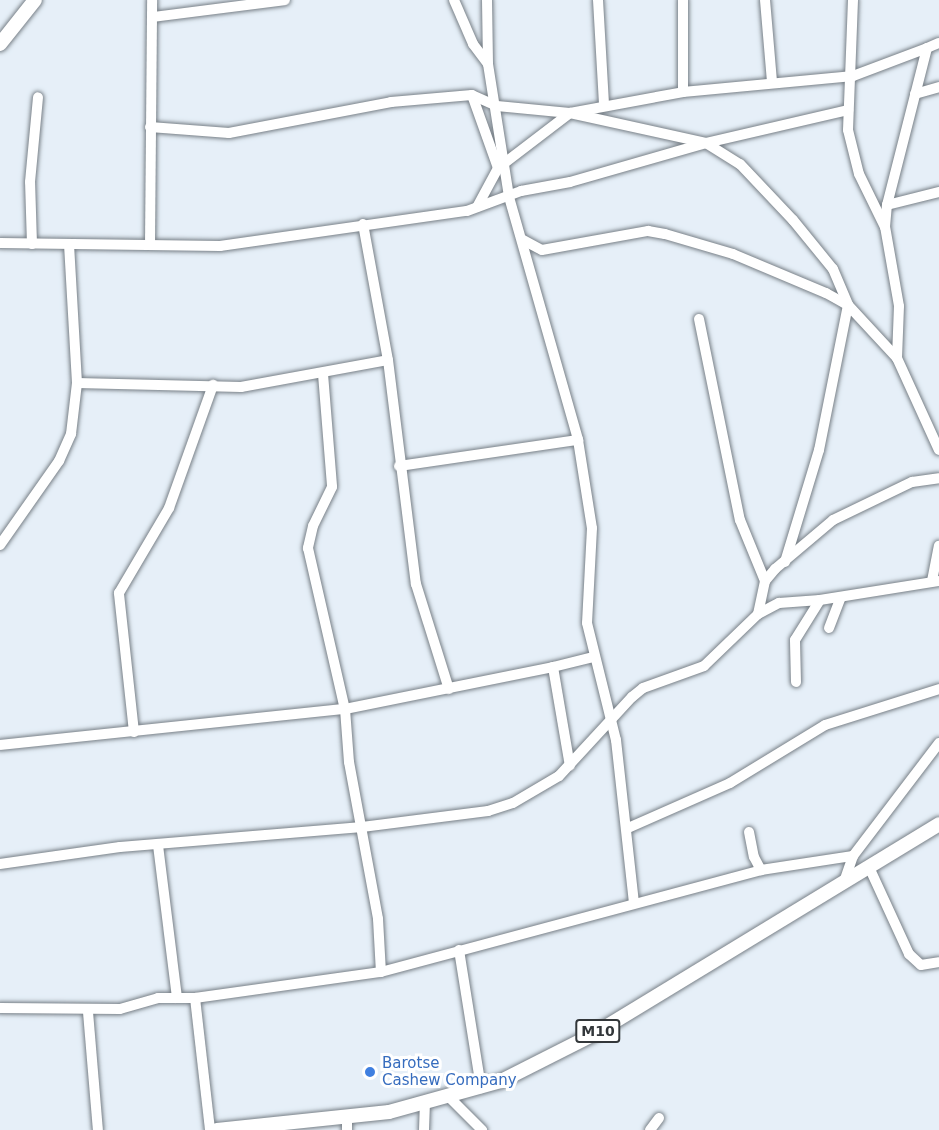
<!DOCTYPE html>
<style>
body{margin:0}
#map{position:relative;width:939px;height:1130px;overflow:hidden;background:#e6eff8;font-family:"DejaVu Sans",sans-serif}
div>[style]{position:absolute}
.roads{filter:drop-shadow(0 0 2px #788087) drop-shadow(0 0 2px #788087)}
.minor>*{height:10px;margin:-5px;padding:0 5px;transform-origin:5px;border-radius:5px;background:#fff}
.major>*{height:14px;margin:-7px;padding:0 7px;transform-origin:7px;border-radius:7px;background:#fff}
.dots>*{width:16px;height:16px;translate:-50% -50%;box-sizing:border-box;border:3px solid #fff;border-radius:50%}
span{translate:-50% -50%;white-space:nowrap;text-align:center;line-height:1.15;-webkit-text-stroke:6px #fff;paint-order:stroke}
.shield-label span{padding:2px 4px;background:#fff;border:2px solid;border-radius:4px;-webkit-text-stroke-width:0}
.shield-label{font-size:14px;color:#33373a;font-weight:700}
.shop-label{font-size:15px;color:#366cbe}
.left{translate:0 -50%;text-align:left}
</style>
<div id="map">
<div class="roads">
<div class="minor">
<i style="left:454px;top:0;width:48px;rotate:66.6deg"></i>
<i style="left:473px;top:44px;width:25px;rotate:53deg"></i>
<i style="left:487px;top:0;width:64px;rotate:89.1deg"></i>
<i style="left:488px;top:64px;width:135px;rotate:81deg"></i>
<i style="left:509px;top:197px;width:253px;rotate:74.1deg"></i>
<i style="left:578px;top:440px;width:89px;rotate:81deg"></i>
<i style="left:592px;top:528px;width:95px;rotate:93deg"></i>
<i style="left:587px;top:623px;width:121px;rotate:76.1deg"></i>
<i style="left:616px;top:740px;width:163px;rotate:83.7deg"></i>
<i style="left:598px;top:0;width:104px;rotate:86.7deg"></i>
<i style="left:683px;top:0;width:92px;rotate:90deg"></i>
<i style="left:765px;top:0;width:82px;rotate:85.1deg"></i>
<i style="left:853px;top:0;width:130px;rotate:92.2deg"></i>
<i style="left:848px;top:130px;width:45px;rotate:76deg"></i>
<i style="left:859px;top:174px;width:59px;rotate:63.9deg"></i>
<i style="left:153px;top:17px;width:133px;rotate:-7.3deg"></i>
<i style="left:915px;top:94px;width:25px;rotate:-16deg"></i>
<i style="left:472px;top:95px;width:77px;rotate:70.4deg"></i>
<i style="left:150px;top:127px;width:79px;rotate:4.3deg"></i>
<i style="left:229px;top:133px;width:165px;rotate:-10.8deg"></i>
<i style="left:391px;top:102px;width:81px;rotate:-4.9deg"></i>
<i style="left:472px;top:95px;width:27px;rotate:24deg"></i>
<i style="left:497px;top:106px;width:73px;rotate:5.5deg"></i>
<i style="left:570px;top:113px;width:115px;rotate:-10.5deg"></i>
<i style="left:683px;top:92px;width:171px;rotate:-5.4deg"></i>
<i style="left:853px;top:76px;width:79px;rotate:-20.7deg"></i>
<i style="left:887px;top:205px;width:54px;rotate:-14deg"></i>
<i style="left:477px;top:207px;width:44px;rotate:-61.7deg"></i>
<i style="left:498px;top:168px;width:91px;rotate:-37.4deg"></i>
<i style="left:570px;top:113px;width:139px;rotate:12.4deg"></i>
<i style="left:706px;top:143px;width:40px;rotate:32deg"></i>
<i style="left:740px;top:164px;width:77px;rotate:46.6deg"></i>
<i style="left:793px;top:220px;width:63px;rotate:50.8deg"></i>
<i style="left:833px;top:269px;width:39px;rotate:67deg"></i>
<i style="left:848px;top:305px;width:148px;rotate:101.3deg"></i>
<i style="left:819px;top:450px;width:117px;rotate:106.9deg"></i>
<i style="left:363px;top:224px;width:138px;rotate:79.6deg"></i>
<i style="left:388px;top:360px;width:226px;rotate:82.9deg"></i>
<i style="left:416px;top:584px;width:110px;rotate:72.6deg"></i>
<i style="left:523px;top:240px;width:21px;rotate:28deg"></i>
<i style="left:542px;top:250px;width:108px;rotate:-10.2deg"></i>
<i style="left:648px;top:231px;width:17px;rotate:10deg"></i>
<i style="left:665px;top:234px;width:71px;rotate:16.4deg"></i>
<i style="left:733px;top:254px;width:101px;rotate:22.8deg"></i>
<i style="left:826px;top:293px;width:25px;rotate:29deg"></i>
<i style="left:848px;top:305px;width:72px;rotate:47.2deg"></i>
<i style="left:897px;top:358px;width:101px;rotate:65.5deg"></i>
<i style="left:0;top:243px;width:220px;rotate:0.8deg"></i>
<i style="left:220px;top:246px;width:249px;rotate:-8.1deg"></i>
<i style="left:467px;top:211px;width:58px;rotate:-20.3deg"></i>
<i style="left:521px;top:191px;width:50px;rotate:-10.4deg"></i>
<i style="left:570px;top:182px;width:141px;rotate:-16deg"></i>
<i style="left:706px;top:143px;width:146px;rotate:-13.1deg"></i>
<i style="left:32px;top:244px;width:62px;rotate:-91.8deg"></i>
<i style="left:30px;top:182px;width:85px;rotate:-84.6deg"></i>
<i style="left:150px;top:244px;width:244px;rotate:-89.5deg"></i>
<i style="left:699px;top:319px;width:205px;rotate:78.5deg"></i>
<i style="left:740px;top:520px;width:66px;rotate:67.7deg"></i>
<i style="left:897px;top:358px;width:52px;rotate:-87.8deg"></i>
<i style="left:899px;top:306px;width:80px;rotate:-100deg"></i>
<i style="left:885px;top:227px;width:22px;rotate:-85deg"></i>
<i style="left:887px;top:205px;width:162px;rotate:-75.7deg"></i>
<i style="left:927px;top:48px;width:13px;rotate:-23deg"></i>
<i style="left:323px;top:374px;width:113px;rotate:85.4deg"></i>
<i style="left:332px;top:487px;width:43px;rotate:116deg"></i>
<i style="left:313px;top:526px;width:23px;rotate:103deg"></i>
<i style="left:308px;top:548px;width:165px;rotate:77.1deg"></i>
<i style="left:345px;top:709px;width:53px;rotate:85.7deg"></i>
<i style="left:349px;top:762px;width:160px;rotate:79.5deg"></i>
<i style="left:378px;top:919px;width:53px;rotate:86.8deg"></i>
<i style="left:77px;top:383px;width:164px;rotate:1.4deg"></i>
<i style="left:241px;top:387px;width:149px;rotate:-10.4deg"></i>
<i style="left:399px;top:466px;width:181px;rotate:-8.3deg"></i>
<i style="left:0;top:545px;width:103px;rotate:-54.9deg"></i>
<i style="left:59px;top:461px;width:30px;rotate:-66deg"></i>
<i style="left:71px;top:434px;width:51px;rotate:-83.3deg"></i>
<i style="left:77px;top:383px;width:137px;rotate:-93.3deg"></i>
<i style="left:932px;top:581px;width:36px;rotate:-79deg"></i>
<i style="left:758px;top:614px;width:34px;rotate:-78deg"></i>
<i style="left:765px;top:581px;width:16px;rotate:-50deg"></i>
<i style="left:775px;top:569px;width:76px;rotate:-40.2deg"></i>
<i style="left:833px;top:520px;width:88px;rotate:-25.7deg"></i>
<i style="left:912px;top:482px;width:27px;rotate:-8deg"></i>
<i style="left:829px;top:628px;width:33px;rotate:-69deg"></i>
<i style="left:553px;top:667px;width:41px;rotate:-14deg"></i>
<i style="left:796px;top:682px;width:42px;rotate:-91.4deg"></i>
<i style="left:795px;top:640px;width:47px;rotate:-58deg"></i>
<i style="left:134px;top:732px;width:140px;rotate:-96.2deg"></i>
<i style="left:119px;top:593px;width:99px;rotate:-59.5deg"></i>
<i style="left:169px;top:508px;width:131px;rotate:-70.3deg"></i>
<i style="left:0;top:745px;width:347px;rotate:-6deg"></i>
<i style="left:345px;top:709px;width:212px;rotate:-11.4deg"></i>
<i style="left:553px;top:667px;width:100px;rotate:80.3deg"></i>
<i style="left:628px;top:828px;width:111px;rotate:-23.8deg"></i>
<i style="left:730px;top:783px;width:111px;rotate:-31.4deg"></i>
<i style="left:825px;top:725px;width:120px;rotate:-17.5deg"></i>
<i style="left:749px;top:832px;width:25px;rotate:79deg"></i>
<i style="left:754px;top:857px;width:15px;rotate:62deg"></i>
<i style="left:158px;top:845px;width:154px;rotate:82.9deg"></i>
<i style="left:0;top:864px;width:121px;rotate:-8.1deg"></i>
<i style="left:120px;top:847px;width:243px;rotate:-4.7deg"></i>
<i style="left:362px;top:827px;width:127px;rotate:-7.2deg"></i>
<i style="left:488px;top:811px;width:26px;rotate:-18deg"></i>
<i style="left:513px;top:803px;width:53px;rotate:-30.4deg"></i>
<i style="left:559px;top:776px;width:108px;rotate:-47.3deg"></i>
<i style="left:632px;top:697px;width:14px;rotate:-39deg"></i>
<i style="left:643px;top:688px;width:65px;rotate:-19.8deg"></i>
<i style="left:704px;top:666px;width:75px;rotate:-43.9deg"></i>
<i style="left:758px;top:614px;width:24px;rotate:-28deg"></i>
<i style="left:779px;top:603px;width:41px;rotate:-4.2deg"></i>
<i style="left:820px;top:600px;width:121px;rotate:-9.1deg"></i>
<i style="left:869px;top:867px;width:96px;rotate:65.3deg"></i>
<i style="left:909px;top:954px;width:16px;rotate:43deg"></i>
<i style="left:921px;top:965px;width:18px;rotate:-9deg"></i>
<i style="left:844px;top:882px;width:28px;rotate:-71deg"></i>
<i style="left:853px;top:856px;width:142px;rotate:-52.7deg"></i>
<i style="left:459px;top:950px;width:140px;rotate:80.9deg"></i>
<i style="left:195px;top:998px;width:133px;rotate:83.5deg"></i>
<i style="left:0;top:1008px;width:120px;rotate:0.5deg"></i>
<i style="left:120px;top:1009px;width:40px;rotate:-16deg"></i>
<i style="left:158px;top:998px;width:37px"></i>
<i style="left:195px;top:998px;width:188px;rotate:-8deg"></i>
<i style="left:381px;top:972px;width:393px;rotate:-15deg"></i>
<i style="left:761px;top:870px;width:93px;rotate:-8.7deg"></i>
<i style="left:88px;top:1012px;width:118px;rotate:85.2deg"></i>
<i style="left:449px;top:1097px;width:47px;rotate:45deg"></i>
<i style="left:347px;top:1130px;width:12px;rotate:-90deg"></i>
<i style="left:424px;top:1130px;width:27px;rotate:-88deg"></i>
<i style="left:650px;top:1130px;width:15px;rotate:-53deg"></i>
</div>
<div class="major">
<i style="left:0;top:44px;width:56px;rotate:-51.5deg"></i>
<i style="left:217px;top:1130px;width:173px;rotate:-6deg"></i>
<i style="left:389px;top:1112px;width:116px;rotate:-15.5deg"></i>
<i style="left:501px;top:1081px;width:104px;rotate:-26.8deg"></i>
<i style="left:594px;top:1034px;width:404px;rotate:-31.3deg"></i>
</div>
</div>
<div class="dots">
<i style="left:370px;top:1072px;background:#3f7fe0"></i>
</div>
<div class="shield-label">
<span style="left:598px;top:1031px">M10</span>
</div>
<div class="shop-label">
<span class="left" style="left:382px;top:1072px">Barotse<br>Cashew Company</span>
</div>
</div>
